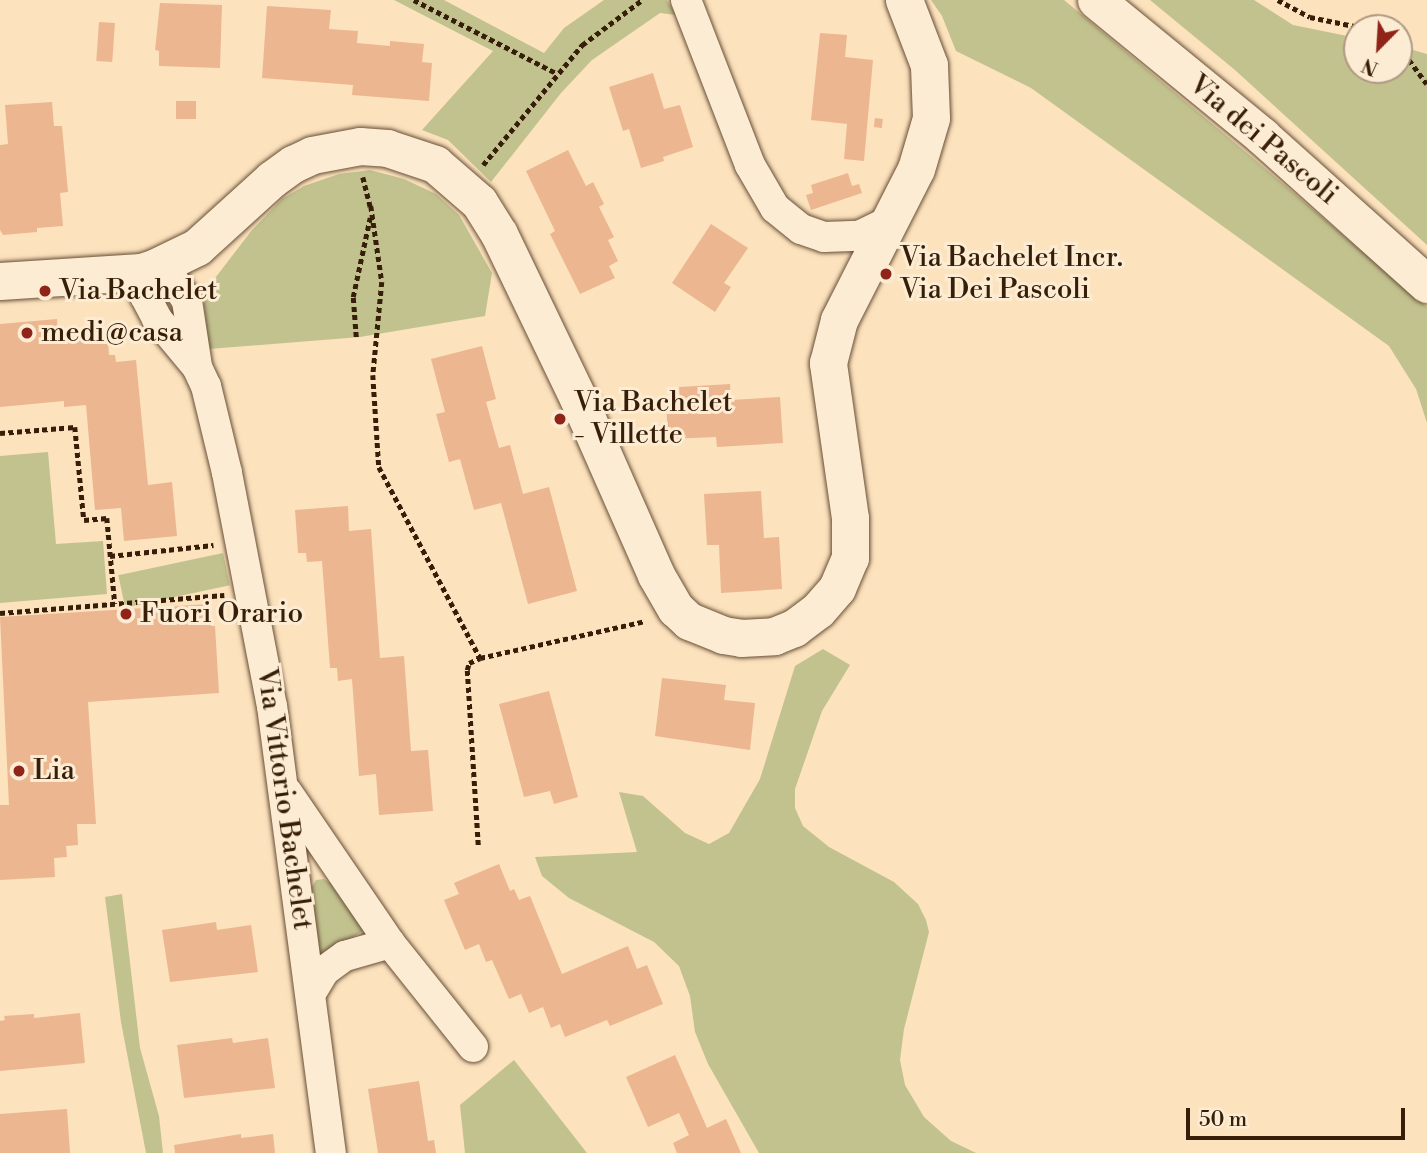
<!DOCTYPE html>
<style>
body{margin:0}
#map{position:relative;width:1427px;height:1153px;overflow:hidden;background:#fce2bd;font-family:"Libre Bodoni",serif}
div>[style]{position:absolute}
.green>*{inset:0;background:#c2c28f;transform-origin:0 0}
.building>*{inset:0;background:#ecb691;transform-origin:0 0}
.path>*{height:4.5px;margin-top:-2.25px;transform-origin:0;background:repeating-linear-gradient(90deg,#371e09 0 5px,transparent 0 8.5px)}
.roads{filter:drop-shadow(0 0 2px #684f36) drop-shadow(0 0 2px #684f36)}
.minor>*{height:30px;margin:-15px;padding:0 15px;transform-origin:15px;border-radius:15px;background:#fdecd4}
.tertiary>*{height:37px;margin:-18.5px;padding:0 18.5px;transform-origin:18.5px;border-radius:18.5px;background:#fdecd4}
.dots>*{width:19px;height:19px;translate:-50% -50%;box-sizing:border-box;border:4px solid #fdecd4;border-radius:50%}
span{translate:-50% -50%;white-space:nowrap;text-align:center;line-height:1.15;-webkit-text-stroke:6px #fdecd4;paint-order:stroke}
.street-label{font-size:28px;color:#371e09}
.poi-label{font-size:28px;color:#371e09}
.left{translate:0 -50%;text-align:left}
.north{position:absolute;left:1343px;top:14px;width:70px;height:70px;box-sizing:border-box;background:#fdecd4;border:2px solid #ae9a83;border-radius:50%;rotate:204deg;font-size:19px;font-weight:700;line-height:28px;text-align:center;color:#371e09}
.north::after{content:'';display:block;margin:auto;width:24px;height:32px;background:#8f2418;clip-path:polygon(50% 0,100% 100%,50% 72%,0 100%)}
.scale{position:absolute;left:1186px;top:1108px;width:219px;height:32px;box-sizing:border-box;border:4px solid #371e09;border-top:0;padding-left:9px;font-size:21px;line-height:24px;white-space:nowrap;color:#371e09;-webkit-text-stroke:5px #fdecd4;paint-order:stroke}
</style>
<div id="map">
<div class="green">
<i style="clip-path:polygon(394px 0,444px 0,544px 53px,564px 28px,604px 0,667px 0,676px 15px,660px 13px,592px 60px,561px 93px,491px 182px,448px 140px,422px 130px,493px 51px)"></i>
<i style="clip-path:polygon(931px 0,1064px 0,1247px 153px,1427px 307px,1427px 423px,1416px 389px,1389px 346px,1031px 88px,956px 51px,942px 16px)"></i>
<i style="clip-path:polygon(1150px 0,1254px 0,1293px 25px,1357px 38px,1357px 70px,1399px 70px,1399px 46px,1427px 54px,1427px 245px,1235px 70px)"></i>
<i style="clip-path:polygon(370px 170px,404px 179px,436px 194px,459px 215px,492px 273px,485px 316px,360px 337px,209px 349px,204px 304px,209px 286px,252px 230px,282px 199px,304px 186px,339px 174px)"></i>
<i style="clip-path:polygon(48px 452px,56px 544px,103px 541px,107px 594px,0 603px,0 456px)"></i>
<i style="left:223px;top:553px;width:33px;height:107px;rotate:78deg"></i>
<i style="clip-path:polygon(823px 649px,850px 665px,822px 711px,795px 789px,795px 808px,803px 826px,829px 847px,894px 882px,918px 904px,926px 920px,929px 932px,904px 1029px,900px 1060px,905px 1085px,924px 1117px,951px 1141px,976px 1153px,759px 1153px,708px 1064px,695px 1032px,690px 996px,679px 966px,654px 942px,569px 898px,542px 876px,535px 857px,637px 852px,619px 792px,643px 796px,685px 833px,709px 844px,729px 833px,760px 779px,795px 666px)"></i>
<i style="clip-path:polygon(324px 879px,330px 883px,364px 930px,325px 955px,319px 953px,310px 890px,316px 880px)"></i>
<i style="clip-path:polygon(122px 894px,140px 1048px,159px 1116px,163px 1153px,146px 1153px,121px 1022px,105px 897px)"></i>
<i style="clip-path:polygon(514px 1060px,587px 1153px,465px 1153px,460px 1105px)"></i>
</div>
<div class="building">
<i style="clip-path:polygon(160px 3px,222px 5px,220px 68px,159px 66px,159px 51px,155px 50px)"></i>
<i style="clip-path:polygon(267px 6px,331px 10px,329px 29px,358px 31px,357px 43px,390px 46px,390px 41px,424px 44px,422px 62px,432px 63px,429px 101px,352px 95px,353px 85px,262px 78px)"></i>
<i style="left:99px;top:22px;width:16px;height:39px;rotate:4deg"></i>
<i style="clip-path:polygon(820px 33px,847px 35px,845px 57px,873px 60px,864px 161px,844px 159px,847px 124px,811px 120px)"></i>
<i style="clip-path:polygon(653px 73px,664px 109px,680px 105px,693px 147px,663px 157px,664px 161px,641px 168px,629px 129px,623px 131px,609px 87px)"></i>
<i style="left:176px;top:101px;width:20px;height:18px"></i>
<i style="clip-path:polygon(52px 102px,54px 126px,62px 126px,68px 192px,60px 193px,63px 226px,37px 228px,37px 232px,3px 235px,0 230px,0 145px,8px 144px,5px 105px)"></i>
<i style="left:875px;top:118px;width:8px;height:9px;rotate:7deg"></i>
<i style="clip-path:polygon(568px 150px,586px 186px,593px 182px,604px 204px,599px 207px,614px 237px,608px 240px,618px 261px,609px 266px,615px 278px,580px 294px,550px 234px,555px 231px,526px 171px)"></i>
<i style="clip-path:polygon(848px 173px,852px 186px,859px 184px,862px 193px,811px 210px,806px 195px,813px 193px,811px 185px)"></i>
<i style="clip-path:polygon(711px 224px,748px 248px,724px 283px,731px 287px,715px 312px,672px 283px)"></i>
<i style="clip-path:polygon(57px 319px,58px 339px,85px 336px,86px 343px,108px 341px,109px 355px,115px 355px,116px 362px,136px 360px,148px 485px,172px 482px,177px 536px,124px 541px,121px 508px,95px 510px,86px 405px,64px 407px,64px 401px,0 407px,0 324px)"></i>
<i style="clip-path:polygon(482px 346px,496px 399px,486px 402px,499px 448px,510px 445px,523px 494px,549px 487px,577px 591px,528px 604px,501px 503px,474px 510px,460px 459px,449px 462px,436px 414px,445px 412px,431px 359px)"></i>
<i style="clip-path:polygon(730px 384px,731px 400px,780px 397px,783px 443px,717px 447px,716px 437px,668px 439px,666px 401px,680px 400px,679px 387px)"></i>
<i style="clip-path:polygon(761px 491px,764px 538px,779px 537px,782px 589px,721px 593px,719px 545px,707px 545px,704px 494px)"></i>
<i style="clip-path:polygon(348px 506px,349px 531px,371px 529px,380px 658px,404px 656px,411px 751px,428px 750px,433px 811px,379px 815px,376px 774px,359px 776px,352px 679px,338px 681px,337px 668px,330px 668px,322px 561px,307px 562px,306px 553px,298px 553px,295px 510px)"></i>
<i style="clip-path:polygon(210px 604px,211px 626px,215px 626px,219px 693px,88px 702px,96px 824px,77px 824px,78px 845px,66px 846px,67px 857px,54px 858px,55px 877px,0 880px,0 805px,9px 805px,0 617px)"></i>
<i style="clip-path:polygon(662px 678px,726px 685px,724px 700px,755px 703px,750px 750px,655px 736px)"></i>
<i style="clip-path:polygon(549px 691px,578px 797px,554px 804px,550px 791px,524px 797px,499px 704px)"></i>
<i style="clip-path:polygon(499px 864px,510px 891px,514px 889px,519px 900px,530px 896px,562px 974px,628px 946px,637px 969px,647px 965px,663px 1004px,610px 1026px,607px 1020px,565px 1037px,560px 1024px,551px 1028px,543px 1007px,529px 1013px,521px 994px,509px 999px,492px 960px,486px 962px,479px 944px,465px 950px,444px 900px,459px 894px,454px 883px)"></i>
<i style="clip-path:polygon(216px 922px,217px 930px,251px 925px,258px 972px,170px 982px,162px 930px)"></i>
<i style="clip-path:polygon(80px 1013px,85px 1063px,0 1071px,0 1021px,5px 1020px,4px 1016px,34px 1014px,34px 1018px)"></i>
<i style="clip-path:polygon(232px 1038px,233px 1043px,268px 1038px,275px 1088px,184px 1098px,177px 1045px)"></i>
<i style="clip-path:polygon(675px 1055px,707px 1128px,726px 1119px,741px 1153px,677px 1153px,673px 1143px,689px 1135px,679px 1113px,648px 1127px,626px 1077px)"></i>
<i style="clip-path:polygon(419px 1081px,428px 1141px,434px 1140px,436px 1153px,378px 1153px,368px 1089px)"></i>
<i style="clip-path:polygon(67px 1109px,70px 1153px,0 1153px,0 1114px)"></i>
<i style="clip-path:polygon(241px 1134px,241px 1138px,273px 1134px,275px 1153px,175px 1153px,174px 1145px)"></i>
</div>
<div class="path">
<i style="left:414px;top:0;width:160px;rotate:27.2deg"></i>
<i style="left:1278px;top:0;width:36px;rotate:28deg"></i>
<i style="left:1310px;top:17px;width:55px;rotate:11.5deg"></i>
<i style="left:1399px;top:46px;width:47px;rotate:53.6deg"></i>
<i style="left:483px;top:165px;width:156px;rotate:-50.5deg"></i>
<i style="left:582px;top:45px;width:75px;rotate:-36.9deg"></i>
<i style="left:363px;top:177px;width:33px;rotate:76deg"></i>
<i style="left:371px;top:206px;width:77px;rotate:81.8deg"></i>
<i style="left:382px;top:282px;width:93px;rotate:95.5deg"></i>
<i style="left:373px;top:375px;width:92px;rotate:86.3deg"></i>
<i style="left:379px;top:467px;width:216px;rotate:62.1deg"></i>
<i style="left:356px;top:337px;width:40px;rotate:-94.3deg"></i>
<i style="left:353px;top:297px;width:81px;rotate:-77.9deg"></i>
<i style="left:0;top:433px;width:75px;rotate:-4.6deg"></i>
<i style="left:75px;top:427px;width:93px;rotate:84.5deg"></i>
<i style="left:84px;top:520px;width:23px;rotate:-5deg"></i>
<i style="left:107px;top:518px;width:86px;rotate:84.7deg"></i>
<i style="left:110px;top:556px;width:104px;rotate:-6.1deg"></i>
<i style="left:0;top:613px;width:225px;rotate:-4.6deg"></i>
<i style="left:478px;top:845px;width:175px;rotate:-93.6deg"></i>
<i style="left:467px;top:670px;width:7px;rotate:-74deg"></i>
<i style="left:469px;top:663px;width:12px;rotate:-24deg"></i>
<i style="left:480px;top:658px;width:169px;rotate:-12.6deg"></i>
</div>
<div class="roads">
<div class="minor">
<i style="left:686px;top:0;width:177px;rotate:68.8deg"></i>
<i style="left:750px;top:165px;width:50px;rotate:59.8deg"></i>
<i style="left:775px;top:208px;width:33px;rotate:39deg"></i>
<i style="left:801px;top:229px;width:24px;rotate:19deg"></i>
<i style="left:824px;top:237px;width:35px;rotate:-2deg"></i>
<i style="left:859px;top:236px;width:32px;rotate:-26deg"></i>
<i style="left:156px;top:267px;width:21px;rotate:37deg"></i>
<i style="left:173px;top:280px;width:25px;rotate:56deg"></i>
<i style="left:187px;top:301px;width:66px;rotate:81.3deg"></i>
<i style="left:141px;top:272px;width:24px;rotate:81deg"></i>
<i style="left:145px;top:296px;width:26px;rotate:62deg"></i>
<i style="left:157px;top:319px;width:62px;rotate:50.2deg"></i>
<i style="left:197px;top:367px;width:21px;rotate:65deg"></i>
<i style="left:206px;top:386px;width:89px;rotate:76.4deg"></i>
<i style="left:227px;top:473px;width:237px;rotate:79.1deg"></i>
<i style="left:272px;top:706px;width:451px;rotate:82.5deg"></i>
<i style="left:287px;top:792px;width:183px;rotate:55.7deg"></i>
<i style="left:390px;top:943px;width:133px;rotate:51.4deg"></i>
<i style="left:311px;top:993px;width:26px;rotate:-59deg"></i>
<i style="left:324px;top:971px;width:26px;rotate:-36deg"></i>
<i style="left:345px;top:956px;width:47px;rotate:-16.1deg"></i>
</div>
<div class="tertiary">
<i style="left:1096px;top:0;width:215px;rotate:39.3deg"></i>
<i style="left:1262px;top:136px;width:222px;rotate:41.9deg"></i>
<i style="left:0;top:281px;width:141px;rotate:-3.7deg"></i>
<i style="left:141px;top:272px;width:16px;rotate:-18deg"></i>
<i style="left:156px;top:267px;width:46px;rotate:-26deg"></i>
<i style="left:197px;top:247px;width:101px;rotate:-42.2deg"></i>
<i style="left:272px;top:179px;width:26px;rotate:-36deg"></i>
<i style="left:293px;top:164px;width:21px;rotate:-25deg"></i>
<i style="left:312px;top:155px;width:49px;rotate:-10.6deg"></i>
<i style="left:360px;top:146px;width:27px;rotate:4deg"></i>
<i style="left:387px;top:148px;width:51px;rotate:18.4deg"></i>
<i style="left:435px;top:164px;width:58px;rotate:40.8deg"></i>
<i style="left:479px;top:202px;width:38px;rotate:58deg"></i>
<i style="left:499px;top:234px;width:182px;rotate:64.3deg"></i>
<i style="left:578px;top:398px;width:193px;rotate:66.2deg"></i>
<i style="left:656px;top:575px;width:39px;rotate:60deg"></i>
<i style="left:676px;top:609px;width:18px;rotate:43deg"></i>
<i style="left:689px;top:621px;width:37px;rotate:22deg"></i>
<i style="left:723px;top:635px;width:18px;rotate:9deg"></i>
<i style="left:741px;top:638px;width:33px;rotate:-3deg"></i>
<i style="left:774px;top:636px;width:22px;rotate:-22deg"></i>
<i style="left:794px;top:628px;width:30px;rotate:-37deg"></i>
<i style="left:818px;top:610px;width:29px;rotate:-49deg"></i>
<i style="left:837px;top:588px;width:33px;rotate:-67deg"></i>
<i style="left:850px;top:558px;width:40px;rotate:-90deg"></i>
<i style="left:850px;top:518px;width:157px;rotate:-98.1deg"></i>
<i style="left:828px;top:363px;width:44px;rotate:-75.7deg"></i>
<i style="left:839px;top:320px;width:169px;rotate:-63deg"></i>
<i style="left:916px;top:169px;width:53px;rotate:-73.6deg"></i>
<i style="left:931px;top:118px;width:53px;rotate:-92.2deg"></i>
<i style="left:929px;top:65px;width:70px;rotate:-111deg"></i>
</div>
</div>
<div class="dots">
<i style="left:886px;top:274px;background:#8f2418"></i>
<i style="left:45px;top:291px;background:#8f2418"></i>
<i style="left:27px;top:333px;background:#8f2418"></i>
<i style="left:560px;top:419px;background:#8f2418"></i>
<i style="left:126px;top:614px;background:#8f2418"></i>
<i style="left:19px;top:771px;background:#8f2418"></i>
</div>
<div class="street-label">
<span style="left:1263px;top:140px;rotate:40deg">Via dei Pascoli</span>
<span style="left:284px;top:799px;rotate:82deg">Via Vittorio Bachelet</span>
</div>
<div class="poi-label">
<span class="left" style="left:900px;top:274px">Via Bachelet Incr.<br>Via Dei Pascoli</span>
<span class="left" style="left:59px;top:291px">Via Bachelet</span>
<span class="left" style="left:41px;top:333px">medi@casa</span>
<span class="left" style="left:574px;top:419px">Via Bachelet<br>- Villette</span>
<span class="left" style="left:140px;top:614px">Fuori Orario</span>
<span class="left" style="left:33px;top:771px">Lia</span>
</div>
<div class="north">N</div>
<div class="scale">50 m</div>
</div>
